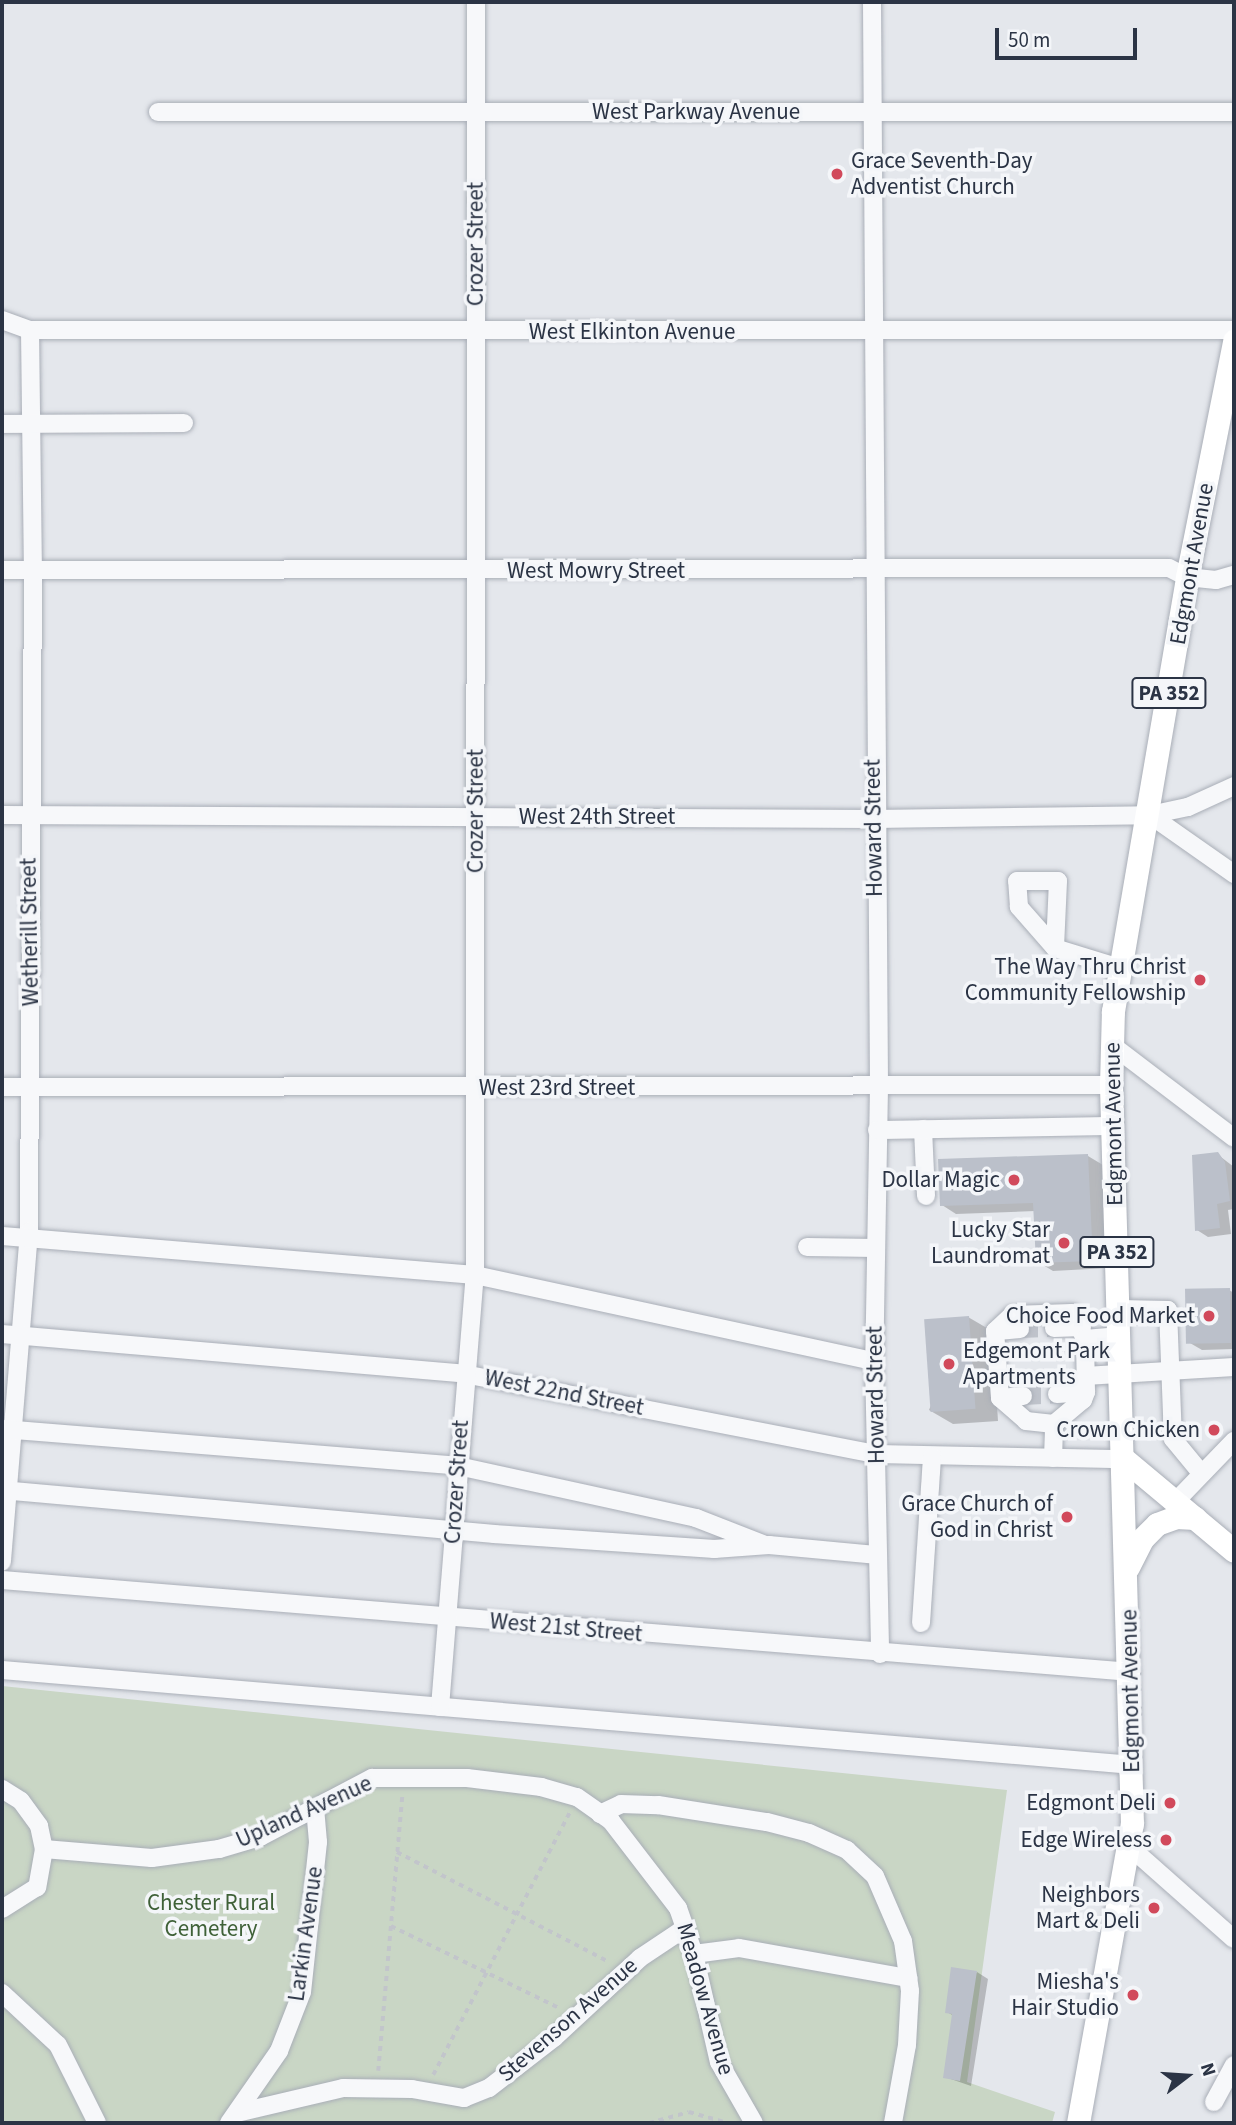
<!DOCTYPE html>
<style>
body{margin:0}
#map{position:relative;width:1236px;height:2125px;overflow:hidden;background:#e4e7ec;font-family:"Source Sans 3",sans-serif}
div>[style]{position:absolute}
.green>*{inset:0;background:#c9d6c5}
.shadow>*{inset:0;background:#0003}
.building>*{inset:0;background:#bbc0ca;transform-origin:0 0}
.minor-tunnel>*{height:18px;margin-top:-9px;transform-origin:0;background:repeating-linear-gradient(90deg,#bfc3cb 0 18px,transparent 0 27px)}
.path>*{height:3.5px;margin-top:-1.75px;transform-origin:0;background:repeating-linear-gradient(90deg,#c2c5cb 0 5px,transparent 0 10px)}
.roads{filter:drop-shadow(0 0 2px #a9aeb7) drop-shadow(0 0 2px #a9aeb7)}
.minor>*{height:18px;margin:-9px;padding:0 9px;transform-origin:9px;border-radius:9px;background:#f7f8fa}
.major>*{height:23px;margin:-11.5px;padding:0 11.5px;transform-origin:11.5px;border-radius:11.5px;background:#fff}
.dots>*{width:19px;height:19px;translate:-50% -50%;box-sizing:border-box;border:4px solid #f4f6f9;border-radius:50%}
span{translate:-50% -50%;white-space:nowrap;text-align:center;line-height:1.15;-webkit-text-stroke:7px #f4f6f9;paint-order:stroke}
.shield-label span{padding:2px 5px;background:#f4f6f9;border:2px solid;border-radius:5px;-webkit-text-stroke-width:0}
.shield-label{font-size:21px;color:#2b3445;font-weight:700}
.street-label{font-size:23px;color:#2b3445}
.poi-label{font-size:23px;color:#2b3445}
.left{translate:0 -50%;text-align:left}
.right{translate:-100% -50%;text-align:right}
.park-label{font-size:23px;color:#3f6138}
.frame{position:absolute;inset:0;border:4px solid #2b3445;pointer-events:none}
.north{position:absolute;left:1152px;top:2041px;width:70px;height:70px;-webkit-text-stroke:5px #f4f6f9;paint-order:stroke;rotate:73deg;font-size:19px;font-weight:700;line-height:28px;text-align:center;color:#2b3445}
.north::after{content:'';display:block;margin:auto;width:24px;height:32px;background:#2b3445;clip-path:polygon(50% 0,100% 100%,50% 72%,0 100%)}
.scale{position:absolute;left:995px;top:28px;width:142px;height:32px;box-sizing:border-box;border:4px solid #2b3445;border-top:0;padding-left:9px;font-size:21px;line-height:24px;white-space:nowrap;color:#2b3445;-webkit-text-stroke:5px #f4f6f9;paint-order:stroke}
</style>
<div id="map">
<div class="green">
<i style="clip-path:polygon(2px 1686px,1007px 1790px,967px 2082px,1055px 2112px,1052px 2123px,2px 2123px)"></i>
</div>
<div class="shadow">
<i style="clip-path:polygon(1217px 1154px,1234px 1167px,1234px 1209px,1228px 1210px,1231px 1234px,1208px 1237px,1197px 1230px)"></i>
<i style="clip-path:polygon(1088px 1156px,1103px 1165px,1108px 1268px,1053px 1271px,1038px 1262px,1035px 1211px,956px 1214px,942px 1205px)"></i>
<i style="clip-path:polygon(1229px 1290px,1234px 1293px,1234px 1349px,1202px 1350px,1190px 1343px)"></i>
<i style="clip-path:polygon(968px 1317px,992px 1331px,998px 1421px,953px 1424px,929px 1410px)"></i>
<i style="clip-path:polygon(977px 1972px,988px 1979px,971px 2086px,945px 2077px,954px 2016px,947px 2012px)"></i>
</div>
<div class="building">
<i style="clip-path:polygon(1218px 1152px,1225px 1162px,1230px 1201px,1217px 1204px,1220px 1228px,1195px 1231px,1192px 1155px)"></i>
<i style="clip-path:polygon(1088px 1154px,1093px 1261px,1036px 1263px,1033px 1203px,940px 1206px,938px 1159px)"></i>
<i style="left:1230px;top:1288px;width:55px;height:45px;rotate:89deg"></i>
<i style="left:969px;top:1316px;width:93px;height:45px;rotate:86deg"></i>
<i style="clip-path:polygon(951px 1967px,977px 1971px,960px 2081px,943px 2078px,952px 2014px,945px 2013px)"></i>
</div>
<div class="minor-tunnel">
<i style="left:1020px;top:1329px;width:34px;rotate:-2deg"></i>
<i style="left:1023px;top:1396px;width:34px;rotate:-3deg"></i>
</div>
<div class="path">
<i style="left:397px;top:1852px;width:239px;rotate:27.4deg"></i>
<i style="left:391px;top:1926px;width:187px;rotate:26deg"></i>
<i style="left:378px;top:2071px;width:276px;rotate:-85deg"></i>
<i style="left:433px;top:2075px;width:297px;rotate:-62.5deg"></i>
<i style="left:649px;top:2123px;width:41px;rotate:-15.4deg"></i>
<i style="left:689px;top:2112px;width:41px;rotate:15.8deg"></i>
</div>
<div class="roads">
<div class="minor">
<i style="left:872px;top:2px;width:1085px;rotate:89.63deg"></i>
<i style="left:879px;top:1087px;width:274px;rotate:91deg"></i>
<i style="left:874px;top:1361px;width:293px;rotate:88.8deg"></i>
<i style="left:158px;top:112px;width:1076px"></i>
<i style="left:2px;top:320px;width:30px;rotate:20deg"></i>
<i style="left:30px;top:330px;width:240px;rotate:89.3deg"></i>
<i style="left:33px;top:570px;width:662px;rotate:90.35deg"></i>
<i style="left:29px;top:1232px;width:331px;rotate:94.7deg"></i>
<i style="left:30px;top:330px;width:1204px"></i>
<i style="left:2px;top:424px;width:182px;rotate:-0.3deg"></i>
<i style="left:2px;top:570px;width:1167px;rotate:-0.1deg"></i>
<i style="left:1169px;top:568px;width:20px;rotate:27deg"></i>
<i style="left:1187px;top:577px;width:29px;rotate:6deg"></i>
<i style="left:1216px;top:580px;width:19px;rotate:-16deg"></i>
<i style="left:2px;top:815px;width:872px;rotate:0.26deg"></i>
<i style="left:874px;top:819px;width:276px;rotate:-0.8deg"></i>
<i style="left:1150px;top:815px;width:39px;rotate:-12deg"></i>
<i style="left:1188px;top:807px;width:51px;rotate:-24.5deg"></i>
<i style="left:1150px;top:815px;width:103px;rotate:35.1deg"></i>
<i style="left:1055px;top:948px;width:55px;rotate:-131.3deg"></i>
<i style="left:1019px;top:907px;width:26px;rotate:-94deg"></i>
<i style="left:1017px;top:881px;width:41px"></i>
<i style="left:1058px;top:881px;width:67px;rotate:92.6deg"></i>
<i style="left:1055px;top:948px;width:68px;rotate:17.1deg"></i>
<i style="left:1112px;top:1045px;width:153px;rotate:37.3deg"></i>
<i style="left:2px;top:1087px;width:1109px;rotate:-0.1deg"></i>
<i style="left:923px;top:1129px;width:67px;rotate:87.4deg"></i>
<i style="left:877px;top:1130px;width:236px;rotate:-1deg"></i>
<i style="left:2px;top:1236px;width:475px;rotate:4.7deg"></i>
<i style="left:475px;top:1275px;width:408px;rotate:12.2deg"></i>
<i style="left:807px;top:1247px;width:69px;rotate:0.8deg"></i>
<i style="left:1119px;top:1309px;width:49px;rotate:1.2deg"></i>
<i style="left:1168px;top:1310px;width:129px;rotate:87.8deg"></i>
<i style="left:1173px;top:1439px;width:45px;rotate:50.4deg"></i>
<i style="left:1054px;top:1328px;width:28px;rotate:-2deg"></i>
<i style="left:1020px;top:1329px;width:25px;rotate:175deg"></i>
<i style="left:995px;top:1331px;width:67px;rotate:85.7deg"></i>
<i style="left:1000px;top:1398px;width:35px;rotate:41deg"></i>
<i style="left:1026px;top:1421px;width:28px;rotate:6deg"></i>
<i style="left:995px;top:1331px;width:23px;rotate:-43deg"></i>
<i style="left:1012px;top:1315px;width:60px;rotate:-1.9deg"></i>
<i style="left:1072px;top:1313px;width:29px;rotate:63deg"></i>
<i style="left:2px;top:1334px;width:464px;rotate:4.9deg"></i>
<i style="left:464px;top:1374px;width:421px;rotate:11deg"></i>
<i style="left:877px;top:1454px;width:247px;rotate:1.2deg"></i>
<i style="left:1085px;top:1376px;width:149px;rotate:-3.5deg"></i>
<i style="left:1057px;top:1394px;width:29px;rotate:-4deg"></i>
<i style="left:1000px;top:1398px;width:23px;rotate:-5deg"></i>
<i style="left:2px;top:1429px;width:457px;rotate:4.6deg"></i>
<i style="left:458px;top:1466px;width:244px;rotate:12.3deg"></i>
<i style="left:696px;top:1518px;width:72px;rotate:21.2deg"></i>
<i style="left:1053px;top:1458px;width:34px;rotate:-88deg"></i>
<i style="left:1054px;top:1424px;width:38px;rotate:-40deg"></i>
<i style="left:1083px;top:1400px;width:9px;rotate:-69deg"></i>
<i style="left:1086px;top:1392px;width:53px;rotate:-91.1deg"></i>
<i style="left:1085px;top:1339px;width:35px;rotate:-5deg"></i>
<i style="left:2px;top:1490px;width:494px;rotate:5.1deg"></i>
<i style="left:494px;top:1534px;width:221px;rotate:3.9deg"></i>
<i style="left:714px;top:1549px;width:55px;rotate:-4.2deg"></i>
<i style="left:769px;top:1545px;width:107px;rotate:5.3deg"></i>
<i style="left:1175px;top:1502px;width:85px;rotate:-46deg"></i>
<i style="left:2px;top:1580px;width:1133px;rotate:4.66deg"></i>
<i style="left:921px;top:1623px;width:167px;rotate:-86.2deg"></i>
<i style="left:2px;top:1670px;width:1135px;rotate:4.8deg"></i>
<i style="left:440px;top:1707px;width:433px;rotate:-85.4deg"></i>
<i style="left:475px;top:1275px;width:1273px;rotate:-89.95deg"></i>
<i style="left:2px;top:1789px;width:22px;rotate:32deg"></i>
<i style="left:21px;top:1801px;width:31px;rotate:54deg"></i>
<i style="left:39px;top:1826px;width:24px;rotate:78deg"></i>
<i style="left:44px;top:1849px;width:39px;rotate:100deg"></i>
<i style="left:37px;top:1887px;width:41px;rotate:147.8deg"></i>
<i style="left:600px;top:1814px;width:23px;rotate:-25deg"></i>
<i style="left:621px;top:1804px;width:37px;rotate:2deg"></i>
<i style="left:658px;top:1805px;width:110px;rotate:8.9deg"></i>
<i style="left:767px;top:1822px;width:43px;rotate:14.7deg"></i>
<i style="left:809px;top:1833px;width:42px;rotate:24.1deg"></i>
<i style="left:847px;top:1850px;width:38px;rotate:43deg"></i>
<i style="left:875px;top:1876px;width:71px;rotate:66.7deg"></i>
<i style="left:903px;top:1941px;width:50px;rotate:82deg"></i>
<i style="left:910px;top:1991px;width:54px;rotate:93.2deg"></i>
<i style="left:907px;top:2045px;width:79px;rotate:100.2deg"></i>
<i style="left:1131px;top:1848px;width:137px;rotate:41.5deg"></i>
<i style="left:44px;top:1849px;width:108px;rotate:4.8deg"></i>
<i style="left:152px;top:1858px;width:68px;rotate:-7.7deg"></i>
<i style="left:219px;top:1849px;width:43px;rotate:-16.3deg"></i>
<i style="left:260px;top:1837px;width:127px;rotate:-27.8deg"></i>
<i style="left:372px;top:1778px;width:95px"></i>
<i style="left:467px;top:1778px;width:75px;rotate:6.9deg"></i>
<i style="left:541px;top:1787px;width:37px;rotate:16deg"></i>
<i style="left:577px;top:1797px;width:42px;rotate:35.2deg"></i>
<i style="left:611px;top:1821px;width:110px;rotate:52.4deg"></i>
<i style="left:678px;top:1908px;width:49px;rotate:70.8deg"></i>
<i style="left:694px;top:1954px;width:111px;rotate:77deg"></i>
<i style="left:719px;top:2062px;width:70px;rotate:60.2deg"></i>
<i style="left:694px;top:1954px;width:45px;rotate:-7.6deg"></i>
<i style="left:739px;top:1948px;width:172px;rotate:10.1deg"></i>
<i style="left:2px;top:1993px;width:76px;rotate:42.9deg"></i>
<i style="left:58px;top:2045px;width:87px;rotate:63.4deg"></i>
<i style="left:1214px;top:2102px;width:42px;rotate:-61.6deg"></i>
<i style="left:241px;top:2112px;width:105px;rotate:-13.2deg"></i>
<i style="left:343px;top:2088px;width:69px;rotate:0.8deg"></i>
<i style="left:412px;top:2089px;width:53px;rotate:9.8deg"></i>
<i style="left:464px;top:2098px;width:27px;rotate:-22deg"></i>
<i style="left:489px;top:2088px;width:82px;rotate:-37.6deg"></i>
<i style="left:554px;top:2038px;width:117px;rotate:-42.9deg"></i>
<i style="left:640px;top:1958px;width:54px;rotate:-33.7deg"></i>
<i style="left:229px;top:2123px;width:88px;rotate:-55.2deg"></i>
<i style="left:279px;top:2051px;width:63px;rotate:-68.7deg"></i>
<i style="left:302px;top:1992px;width:151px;rotate:-83.9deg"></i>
<i style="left:318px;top:1842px;width:33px;rotate:-95deg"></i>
</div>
<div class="major">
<i style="left:1124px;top:1459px;width:143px;rotate:39.9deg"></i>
<i style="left:1128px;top:1567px;width:31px;rotate:-63deg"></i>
<i style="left:1142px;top:1539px;width:21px;rotate:-45deg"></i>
<i style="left:1157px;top:1524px;width:20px;rotate:-20deg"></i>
<i style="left:1176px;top:1517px;width:19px;rotate:3deg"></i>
<i style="left:1078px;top:2123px;width:304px;rotate:-79.8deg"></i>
<i style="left:1132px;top:1824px;width:739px;rotate:-91.63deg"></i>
<i style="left:1111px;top:1085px;width:74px;rotate:-88.5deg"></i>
<i style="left:1113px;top:1011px;width:440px;rotate:-80.3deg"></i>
<i style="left:1187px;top:577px;width:241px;rotate:-78.7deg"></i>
</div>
</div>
<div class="dots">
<i style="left:837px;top:174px;background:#d1495b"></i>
<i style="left:1200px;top:980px;background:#d1495b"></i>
<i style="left:1014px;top:1180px;background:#d1495b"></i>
<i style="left:1064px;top:1243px;background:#d1495b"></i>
<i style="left:1209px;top:1316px;background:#d1495b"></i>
<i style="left:949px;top:1364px;background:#d1495b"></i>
<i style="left:1214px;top:1430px;background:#d1495b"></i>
<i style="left:1067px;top:1517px;background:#d1495b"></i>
<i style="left:1170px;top:1803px;background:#d1495b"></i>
<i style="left:1166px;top:1840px;background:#d1495b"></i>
<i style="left:1154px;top:1908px;background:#d1495b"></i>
<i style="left:1133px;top:1995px;background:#d1495b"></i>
</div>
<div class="shield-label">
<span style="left:1169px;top:693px">PA 352</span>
<span style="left:1117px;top:1252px">PA 352</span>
</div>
<div class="street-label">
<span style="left:696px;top:112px">West Parkway Avenue</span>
<span style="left:476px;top:244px;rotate:-90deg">Crozer Street</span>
<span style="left:632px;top:332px">West Elkinton Avenue</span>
<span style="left:1192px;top:564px;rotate:-80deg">Edgmont Avenue</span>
<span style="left:596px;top:571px">West Mowry Street</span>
<span style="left:476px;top:811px;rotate:-90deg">Crozer Street</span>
<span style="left:597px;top:817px">West 24th Street</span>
<span style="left:874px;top:828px;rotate:-91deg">Howard Street</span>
<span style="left:30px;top:932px;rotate:-91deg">Wetherill Street</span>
<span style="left:557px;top:1088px">West 23rd Street</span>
<span style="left:1114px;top:1124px;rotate:-91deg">Edgmont Avenue</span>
<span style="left:564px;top:1393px;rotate:11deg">West 22nd Street</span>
<span style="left:876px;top:1395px;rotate:-91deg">Howard Street</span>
<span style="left:457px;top:1482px;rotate:-86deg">Crozer Street</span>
<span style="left:566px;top:1628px;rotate:5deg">West 21st Street</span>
<span style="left:1131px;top:1691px;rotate:-91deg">Edgmont Avenue</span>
<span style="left:304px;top:1812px;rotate:-24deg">Upland Avenue</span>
<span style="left:306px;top:1934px;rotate:-82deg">Larkin Avenue</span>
<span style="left:705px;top:1999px;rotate:74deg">Meadow Avenue</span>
<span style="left:568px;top:2020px;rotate:-41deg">Stevenson Avenue</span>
</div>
<div class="poi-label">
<span class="left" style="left:851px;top:174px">Grace Seventh-Day<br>Adventist Church</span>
<span class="right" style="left:1186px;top:980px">The Way Thru Christ<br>Community Fellowship</span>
<span class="right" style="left:1000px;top:1180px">Dollar Magic</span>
<span class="right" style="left:1050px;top:1243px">Lucky Star<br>Laundromat</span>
<span class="right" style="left:1195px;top:1316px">Choice Food Market</span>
<span class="left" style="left:963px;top:1364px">Edgemont Park<br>Apartments</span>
<span class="right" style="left:1200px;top:1430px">Crown Chicken</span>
<span class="right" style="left:1053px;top:1517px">Grace Church of<br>God in Christ</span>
<span class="right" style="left:1156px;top:1803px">Edgmont Deli</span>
<span class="right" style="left:1152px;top:1840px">Edge Wireless</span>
<span class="right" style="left:1140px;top:1908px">Neighbors<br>Mart &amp; Deli</span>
<span class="right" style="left:1119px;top:1995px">Miesha's<br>Hair Studio</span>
</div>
<div class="park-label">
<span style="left:211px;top:1916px">Chester Rural<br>Cemetery</span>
</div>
<div class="frame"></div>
<div class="north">N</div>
<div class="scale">50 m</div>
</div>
